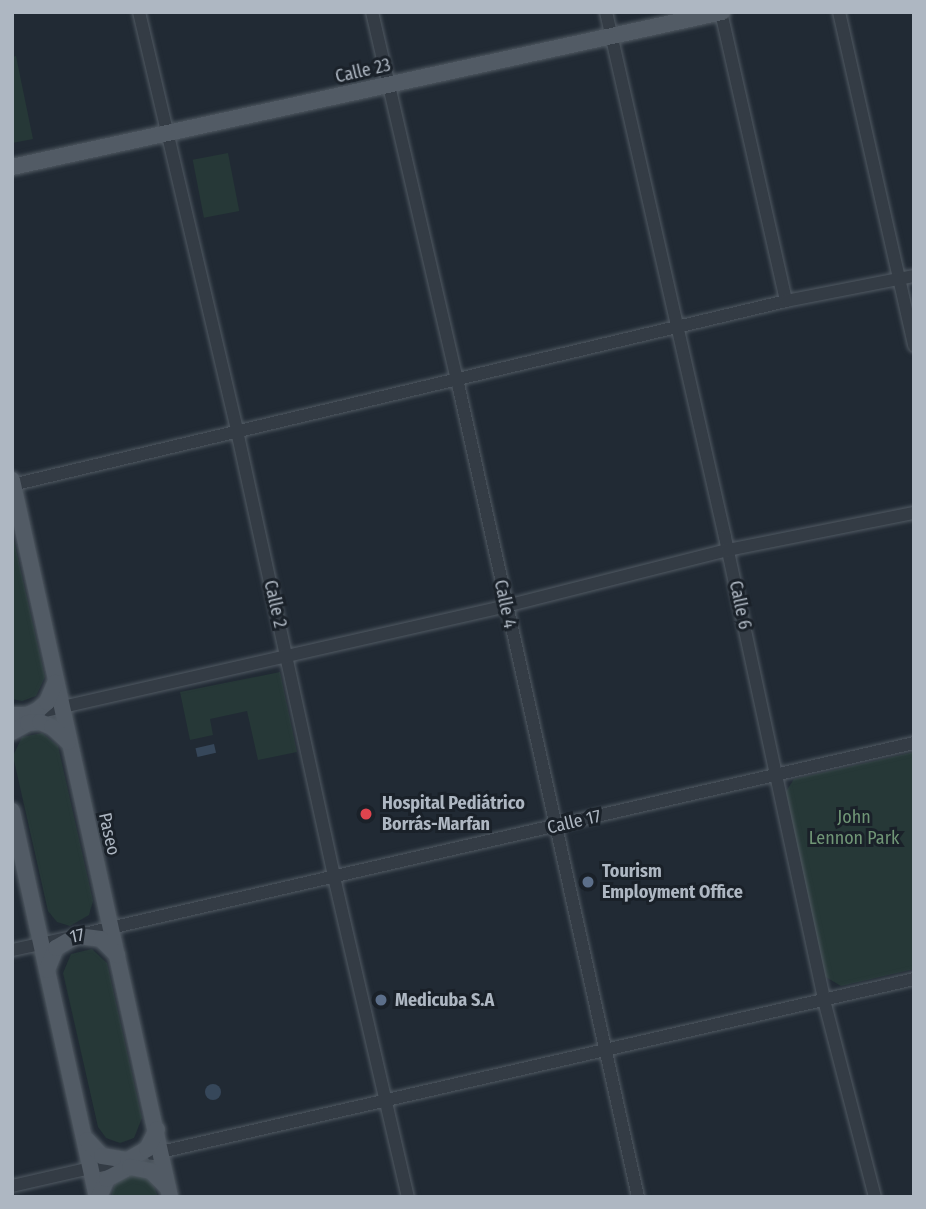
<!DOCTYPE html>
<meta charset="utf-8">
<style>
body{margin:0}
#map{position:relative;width:926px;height:1209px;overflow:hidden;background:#212a34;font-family:"Fira Sans Condensed",sans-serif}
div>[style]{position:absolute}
.green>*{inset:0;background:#263837;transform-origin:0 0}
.water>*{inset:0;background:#36475a;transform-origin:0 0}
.round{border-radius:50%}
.roads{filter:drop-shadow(0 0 2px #515a63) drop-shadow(0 0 2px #515a63)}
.minor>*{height:12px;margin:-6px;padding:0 6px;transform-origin:6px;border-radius:6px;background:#343c45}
.major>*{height:16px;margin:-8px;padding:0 8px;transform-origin:8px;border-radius:8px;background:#525b65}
.dots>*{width:19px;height:19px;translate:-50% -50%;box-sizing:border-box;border:4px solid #1a2129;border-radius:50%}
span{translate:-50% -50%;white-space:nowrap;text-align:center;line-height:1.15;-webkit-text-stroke:6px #1a2129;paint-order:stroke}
.street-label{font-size:18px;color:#aeb7c2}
.poi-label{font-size:18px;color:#aeb7c2;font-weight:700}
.left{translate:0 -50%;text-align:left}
.park-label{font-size:18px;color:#709676}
.frame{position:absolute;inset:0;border:14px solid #aeb7c2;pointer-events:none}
</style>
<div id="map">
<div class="green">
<i style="clip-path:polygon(16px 56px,33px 139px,12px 143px,12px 57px)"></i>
<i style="left:228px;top:153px;width:59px;height:36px;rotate:79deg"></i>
<i style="clip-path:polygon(12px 532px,45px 677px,36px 696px,22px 701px,12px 699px)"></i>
<i style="clip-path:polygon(280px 672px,297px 752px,258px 760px,247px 711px,210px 719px,213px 735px,190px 740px,180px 692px)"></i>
<i style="clip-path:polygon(42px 733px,58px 746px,93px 901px,89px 915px,70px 926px,57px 922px,48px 911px,13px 756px,22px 737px)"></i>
<i style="clip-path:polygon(914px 752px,914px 969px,841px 986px,824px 976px,785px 793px,794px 779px)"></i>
<i style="clip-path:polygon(92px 949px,107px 963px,142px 1118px,134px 1138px,120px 1143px,106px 1138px,98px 1127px,63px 973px,71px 954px)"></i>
<i style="clip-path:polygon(140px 1173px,152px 1181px,158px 1197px,111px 1197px,115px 1183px,126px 1174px)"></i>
</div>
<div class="water">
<i style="left:214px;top:744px;width:9px;height:19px;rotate:77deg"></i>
<i class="round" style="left:205px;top:1084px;width:16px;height:16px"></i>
</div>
<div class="roads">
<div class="minor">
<i style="left:139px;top:12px;width:430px;rotate:76.8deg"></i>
<i style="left:237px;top:431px;width:456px;rotate:77.7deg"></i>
<i style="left:334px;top:877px;width:328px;rotate:77deg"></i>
<i style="left:372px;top:12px;width:386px;rotate:77deg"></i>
<i style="left:459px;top:388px;width:829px;rotate:77.52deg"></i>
<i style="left:606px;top:12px;width:538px;rotate:77.23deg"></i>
<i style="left:725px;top:537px;width:473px;rotate:77.9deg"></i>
<i style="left:824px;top:1000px;width:203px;rotate:75.5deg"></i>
<i style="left:721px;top:12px;width:296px;rotate:77.3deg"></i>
<i style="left:839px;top:12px;width:342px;rotate:77.3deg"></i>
<i style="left:12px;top:485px;width:796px;rotate:-13.37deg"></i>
<i style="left:786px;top:301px;width:130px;rotate:-11.1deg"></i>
<i style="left:36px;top:713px;width:482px;rotate:-12.8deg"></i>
<i style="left:506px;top:606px;width:229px;rotate:-14.2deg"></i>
<i style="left:728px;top:550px;width:190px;rotate:-11.3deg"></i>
<i style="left:84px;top:934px;width:852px;rotate:-12.96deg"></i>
<i style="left:12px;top:950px;width:56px;rotate:-12.3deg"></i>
<i style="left:152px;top:1154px;width:782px;rotate:-12.93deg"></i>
<i style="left:12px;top:1186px;width:112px;rotate:-12.9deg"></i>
</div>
<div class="major">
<i style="left:12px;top:167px;width:727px;rotate:-12.32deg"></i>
<i style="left:12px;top:480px;width:734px;rotate:77.57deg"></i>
<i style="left:12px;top:715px;width:15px"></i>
<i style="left:27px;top:715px;width:12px;rotate:-24deg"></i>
<i style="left:38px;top:710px;width:12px;rotate:-42deg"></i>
<i style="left:47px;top:702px;width:21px;rotate:-67deg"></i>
<i style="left:12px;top:732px;width:18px;rotate:-29deg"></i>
<i style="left:28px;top:723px;width:12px;rotate:-5deg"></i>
<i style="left:40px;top:722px;width:13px;rotate:23deg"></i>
<i style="left:52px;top:727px;width:22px;rotate:43deg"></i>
<i style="left:12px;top:811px;width:395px;rotate:77.6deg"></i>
<i style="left:47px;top:970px;width:24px;rotate:-68deg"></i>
<i style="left:56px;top:948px;width:24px;rotate:-30deg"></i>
<i style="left:77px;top:936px;width:24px;rotate:7deg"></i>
<i style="left:101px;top:939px;width:23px;rotate:45deg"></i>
<i style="left:87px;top:1140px;width:22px;rotate:47deg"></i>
<i style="left:102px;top:1156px;width:26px;rotate:9deg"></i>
<i style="left:128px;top:1160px;width:22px;rotate:-30deg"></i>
<i style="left:147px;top:1149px;width:22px;rotate:-63deg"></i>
<i style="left:99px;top:1197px;width:20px;rotate:-66deg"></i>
<i style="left:107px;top:1179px;width:26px;rotate:-28deg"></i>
<i style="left:130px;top:1167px;width:21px;rotate:11deg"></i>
<i style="left:151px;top:1171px;width:24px;rotate:45deg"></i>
</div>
</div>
<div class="dots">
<i style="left:366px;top:814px;background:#e0444e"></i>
<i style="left:588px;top:882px;background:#5c6f8a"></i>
<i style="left:381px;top:1000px;background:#5c6f8a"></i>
</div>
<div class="street-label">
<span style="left:363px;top:71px;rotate:-13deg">Calle 23</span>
<span style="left:275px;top:604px;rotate:77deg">Calle 2</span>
<span style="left:505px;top:604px;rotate:78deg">Calle 4</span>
<span style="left:740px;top:605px;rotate:78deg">Calle 6</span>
<span style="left:574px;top:822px;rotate:-13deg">Calle 17</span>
<span style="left:109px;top:834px;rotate:77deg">Paseo</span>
<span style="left:77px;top:936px;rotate:-12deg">17</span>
</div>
<div class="poi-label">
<span class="left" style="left:382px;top:814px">Hospital Pediátrico<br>Borrás-Marfan</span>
<span class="left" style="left:602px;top:882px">Tourism<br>Employment Office</span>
<span class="left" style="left:395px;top:1000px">Medicuba S.A</span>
</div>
<div class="park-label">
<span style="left:854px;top:828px">John<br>Lennon Park</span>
</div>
<div class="frame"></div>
</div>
